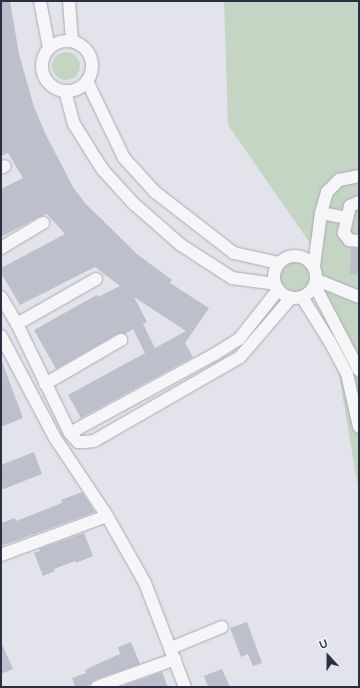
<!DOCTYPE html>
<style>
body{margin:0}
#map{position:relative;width:360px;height:688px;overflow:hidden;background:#e3e4eb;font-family:"Nunito Sans",sans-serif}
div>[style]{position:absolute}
.green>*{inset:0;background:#c5d5c4}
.round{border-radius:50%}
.building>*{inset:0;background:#bdbfcb}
.roads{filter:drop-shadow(0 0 1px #a8aab5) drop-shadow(0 0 1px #a8aab5)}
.minor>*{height:12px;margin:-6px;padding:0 6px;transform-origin:6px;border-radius:6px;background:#f6f6f9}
.minor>.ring{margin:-6px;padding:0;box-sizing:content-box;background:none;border:12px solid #f6f6f9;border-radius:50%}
span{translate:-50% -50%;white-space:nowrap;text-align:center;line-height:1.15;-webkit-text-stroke:4px #f3f4f8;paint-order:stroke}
.frame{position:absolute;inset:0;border:2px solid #2a2f43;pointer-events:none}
.north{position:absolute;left:308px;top:636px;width:40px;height:40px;-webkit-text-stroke:3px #f3f4f8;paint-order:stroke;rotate:339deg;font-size:11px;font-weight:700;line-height:16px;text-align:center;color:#2a2f43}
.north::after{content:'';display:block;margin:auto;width:14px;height:18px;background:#2a2f43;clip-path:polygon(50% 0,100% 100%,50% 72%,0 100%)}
</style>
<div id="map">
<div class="green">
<i style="clip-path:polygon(224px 1px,359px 1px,359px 494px,319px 256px,228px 125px)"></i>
<i class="round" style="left:52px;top:52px;width:28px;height:28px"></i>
<i class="round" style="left:280px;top:262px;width:30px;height:30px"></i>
</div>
<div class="building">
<i style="clip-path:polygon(evenodd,1px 1px,10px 1px,19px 54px,34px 107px,46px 135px,73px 187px,85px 203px,137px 254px,172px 280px,170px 283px,209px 308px,185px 343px,193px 357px,81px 418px,68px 395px,145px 353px,133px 329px,125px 334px,117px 334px,56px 369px,34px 330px,84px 302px,97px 295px,98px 297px,120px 286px,95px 267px,20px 305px,1px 273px,1px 268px,65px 234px,47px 214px,39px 217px,1px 237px,1px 189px,23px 178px,8px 153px,1px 156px,1px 1px,134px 297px,186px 331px,155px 348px,143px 324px,147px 322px,134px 297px)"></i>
<i style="clip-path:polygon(351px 248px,359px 248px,359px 275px,350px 274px)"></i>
<i style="clip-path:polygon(1px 359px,23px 418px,1px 427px)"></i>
<i style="clip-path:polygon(34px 452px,42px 474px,1px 490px,1px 465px)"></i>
<i style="clip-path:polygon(82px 492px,95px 512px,1px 546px,1px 523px,15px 518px,16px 521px,62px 503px,61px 500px)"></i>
<i style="clip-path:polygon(84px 533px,93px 556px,76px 563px,75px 561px,54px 569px,55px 571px,43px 576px,34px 553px,40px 551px,39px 549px)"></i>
<i style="clip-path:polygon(247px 622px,262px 663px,253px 666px,248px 654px,241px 657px,230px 628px)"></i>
<i style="clip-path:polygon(1px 642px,13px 669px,1px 674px)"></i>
<i style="clip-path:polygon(131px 642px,140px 664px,94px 680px,87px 687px,75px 687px,72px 678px,86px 673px,85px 670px,93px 666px,120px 654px,118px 647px)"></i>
<i style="clip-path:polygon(222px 669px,230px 687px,208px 687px,204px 676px)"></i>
<i style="clip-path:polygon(162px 672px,168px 687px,126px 687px,125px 685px)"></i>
</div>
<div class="roads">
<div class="minor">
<i style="left:40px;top:1px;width:48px;rotate:79.2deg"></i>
<i style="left:69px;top:1px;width:40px;rotate:85.7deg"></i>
<i class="ring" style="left:42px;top:41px;width:38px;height:38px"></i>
<i style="left:87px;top:81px;width:85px;rotate:64.3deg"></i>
<i style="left:124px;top:158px;width:46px;rotate:47.6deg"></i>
<i style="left:155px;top:192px;width:100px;rotate:37.7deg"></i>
<i style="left:234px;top:253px;width:45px;rotate:12.8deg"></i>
<i style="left:65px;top:91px;width:34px;rotate:75deg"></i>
<i style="left:74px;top:124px;width:31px;rotate:58deg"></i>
<i style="left:90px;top:150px;width:24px;rotate:57deg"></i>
<i style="left:103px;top:170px;width:45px;rotate:47.7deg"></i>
<i style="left:133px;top:203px;width:64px;rotate:41.2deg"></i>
<i style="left:181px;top:245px;width:61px;rotate:32.9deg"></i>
<i style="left:232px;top:278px;width:43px;rotate:7.9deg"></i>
<i style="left:1px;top:168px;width:4px;rotate:-27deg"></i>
<i style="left:359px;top:202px;width:10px;rotate:156deg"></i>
<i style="left:350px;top:206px;width:28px;rotate:103deg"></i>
<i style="left:344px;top:233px;width:9px;rotate:54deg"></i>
<i style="left:349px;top:240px;width:10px;rotate:6deg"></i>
<i style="left:321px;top:213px;width:26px;rotate:11deg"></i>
<i style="left:1px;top:248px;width:49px;rotate:-30.8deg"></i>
<i class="ring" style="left:274px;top:256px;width:30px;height:30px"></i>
<i style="left:314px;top:266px;width:53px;rotate:-82.5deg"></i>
<i style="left:321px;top:213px;width:22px;rotate:-74deg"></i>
<i style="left:327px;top:192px;width:17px;rotate:-45deg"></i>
<i style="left:339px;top:180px;width:20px;rotate:-11deg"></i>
<i style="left:317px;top:280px;width:45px;rotate:22deg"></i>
<i style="left:315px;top:286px;width:95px;rotate:62.4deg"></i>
<i style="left:1px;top:297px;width:31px;rotate:59deg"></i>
<i style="left:17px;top:324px;width:121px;rotate:64.1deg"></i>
<i style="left:70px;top:433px;width:12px;rotate:48deg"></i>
<i style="left:78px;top:442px;width:6px"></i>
<i style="left:84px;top:442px;width:10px;rotate:-6deg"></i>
<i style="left:94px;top:441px;width:168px;rotate:-29.9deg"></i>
<i style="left:240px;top:357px;width:78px;rotate:-49.2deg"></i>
<i style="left:302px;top:297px;width:53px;rotate:58.1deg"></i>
<i style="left:330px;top:342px;width:36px;rotate:62deg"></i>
<i style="left:347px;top:374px;width:54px;rotate:77.2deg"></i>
<i style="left:17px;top:324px;width:91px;rotate:-29.7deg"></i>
<i style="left:1px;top:336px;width:115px;rotate:62.1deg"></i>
<i style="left:55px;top:438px;width:94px;rotate:56.3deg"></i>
<i style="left:107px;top:516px;width:77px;rotate:60.4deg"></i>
<i style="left:145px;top:583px;width:111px;rotate:69deg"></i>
<i style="left:45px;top:384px;width:88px;rotate:-30.1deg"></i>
<i style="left:70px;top:433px;width:165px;rotate:-28.6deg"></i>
<i style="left:215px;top:354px;width:28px;rotate:-32deg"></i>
<i style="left:239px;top:339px;width:63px;rotate:-51.5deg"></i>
<i style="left:1px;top:555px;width:113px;rotate:-20.2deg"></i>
<i style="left:171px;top:648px;width:55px;rotate:-22.4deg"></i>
<i style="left:97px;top:687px;width:83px;rotate:-19.7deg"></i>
</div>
</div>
<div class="frame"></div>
<div class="north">U</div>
</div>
